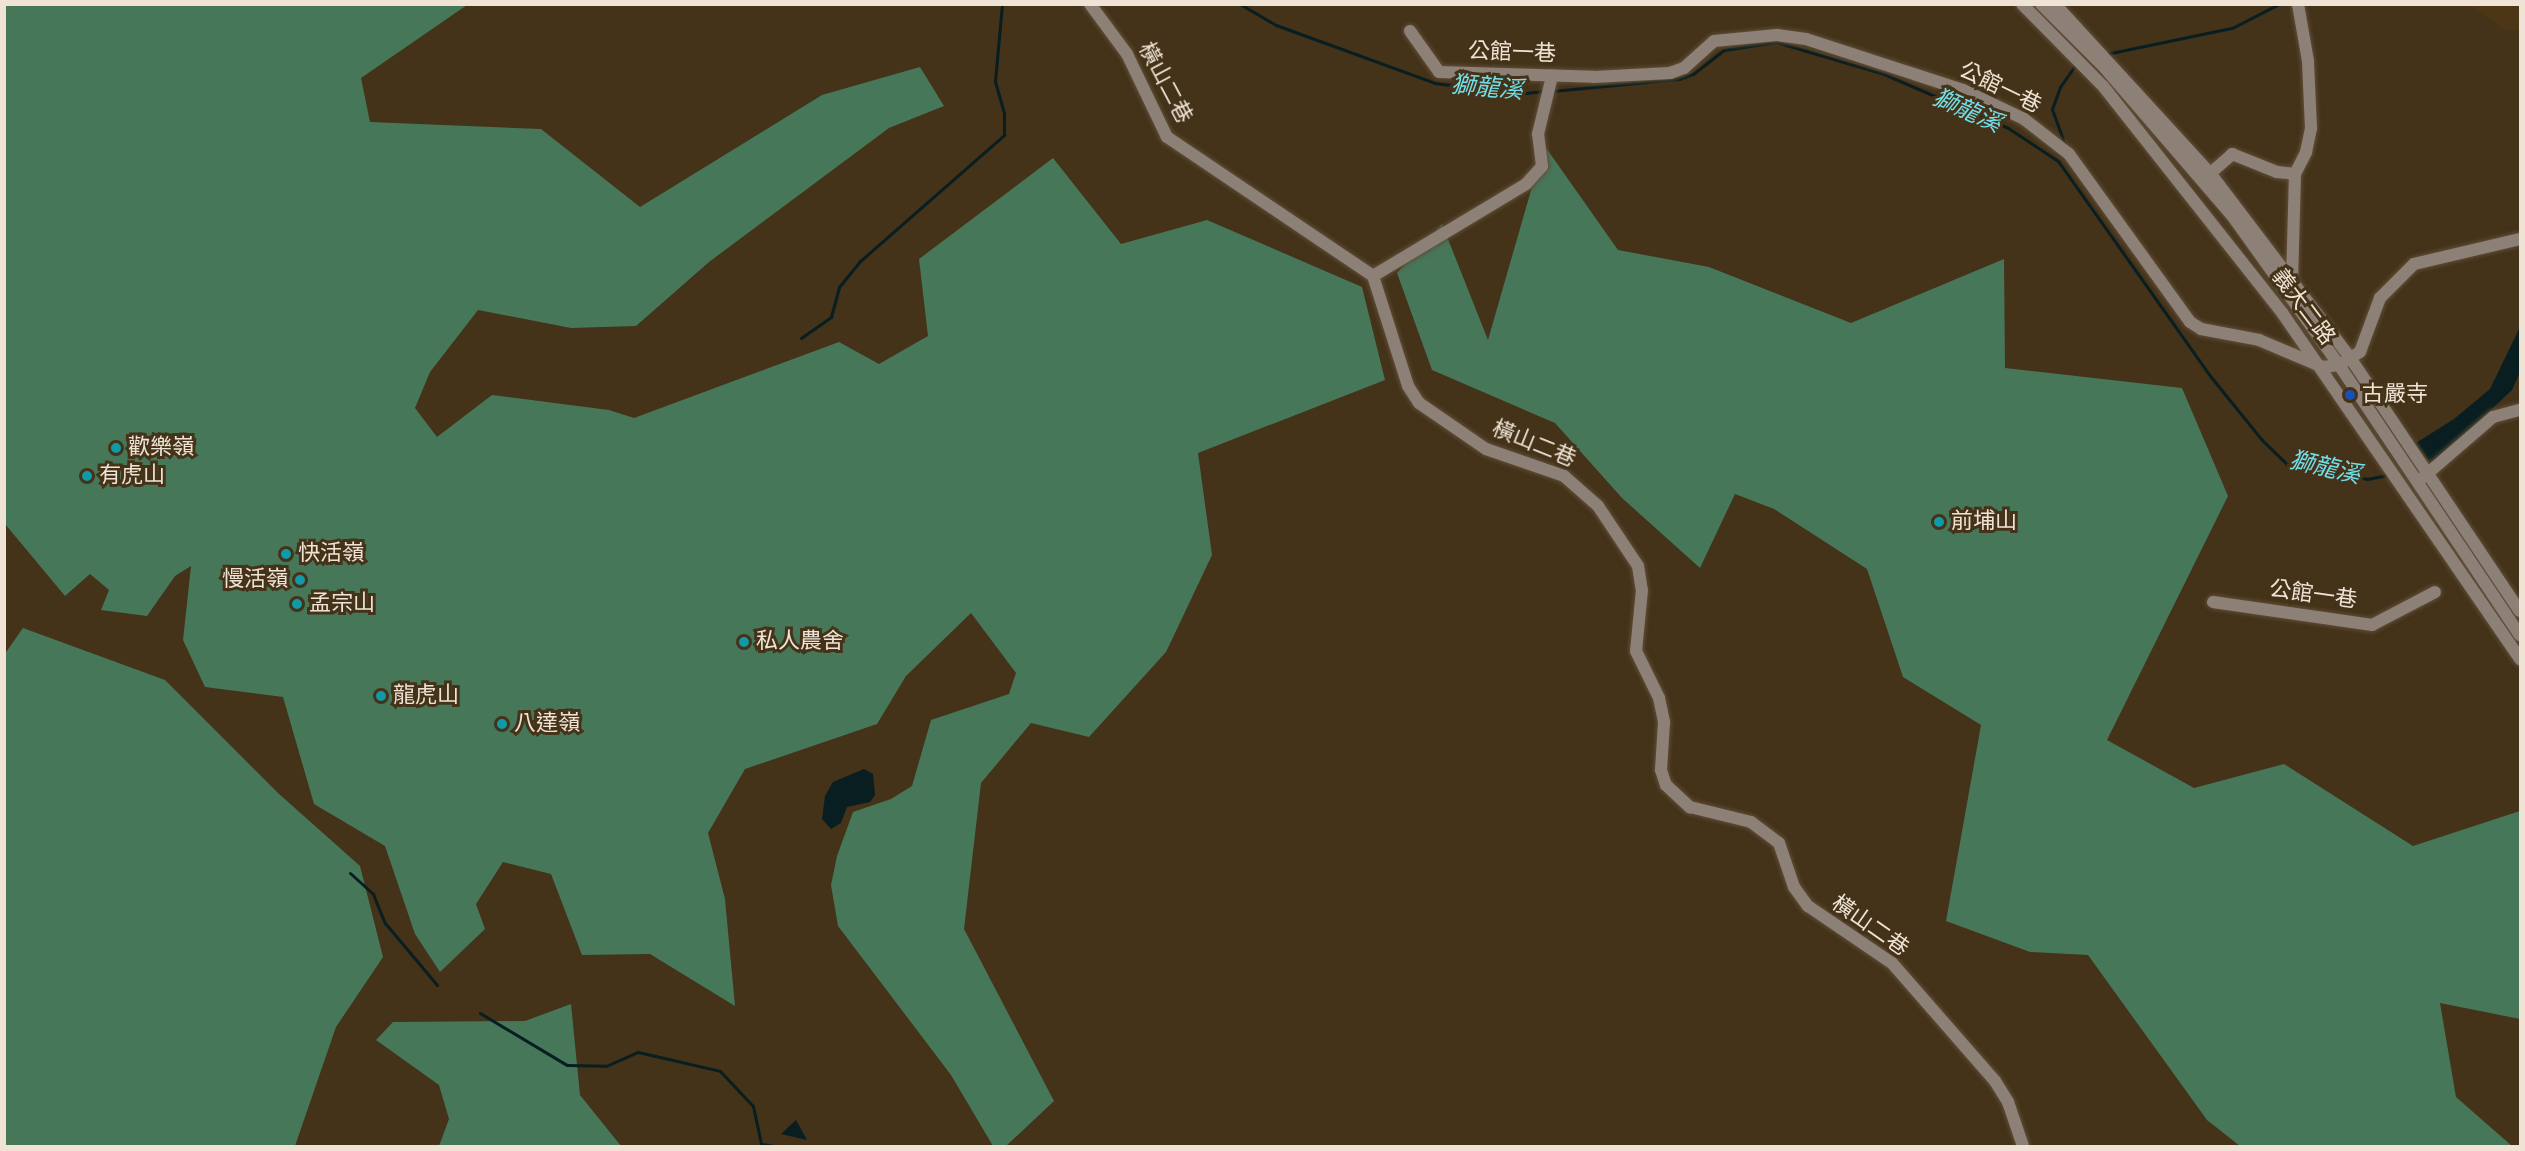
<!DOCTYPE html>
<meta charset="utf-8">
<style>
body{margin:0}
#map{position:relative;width:2525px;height:1151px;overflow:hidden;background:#443219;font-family:Karla,"Noto Sans TC",sans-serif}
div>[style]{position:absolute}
.built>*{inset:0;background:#4d3616}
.forest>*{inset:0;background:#477759}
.water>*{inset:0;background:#081e21}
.stream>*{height:3px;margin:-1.5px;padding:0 1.5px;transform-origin:1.5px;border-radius:1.5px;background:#081e21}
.roads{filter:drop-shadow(0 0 2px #5f4e37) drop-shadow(0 0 2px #5f4e37)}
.minor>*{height:12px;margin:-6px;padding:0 6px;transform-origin:6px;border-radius:6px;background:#8d8177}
.dots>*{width:16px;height:16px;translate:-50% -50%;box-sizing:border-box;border:3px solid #443219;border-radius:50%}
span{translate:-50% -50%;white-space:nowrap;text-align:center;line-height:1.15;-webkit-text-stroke:6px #443219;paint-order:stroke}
.street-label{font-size:22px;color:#eee3d4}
.poi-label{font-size:22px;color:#eee3d4}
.left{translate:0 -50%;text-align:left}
.right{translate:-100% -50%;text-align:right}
.water-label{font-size:24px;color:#72dfea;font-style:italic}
.frame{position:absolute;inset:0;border:6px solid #eee3d4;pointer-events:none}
</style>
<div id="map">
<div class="built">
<i style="clip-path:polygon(2470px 5px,2520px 5px,2520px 30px,2504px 30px)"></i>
</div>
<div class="forest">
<i style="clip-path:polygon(4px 5px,467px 5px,361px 78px,370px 122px,541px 129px,640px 207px,822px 95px,920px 67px,944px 106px,889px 128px,709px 262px,636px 326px,571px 328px,478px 310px,430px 372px,415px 408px,437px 437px,492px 395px,609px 410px,634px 418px,839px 342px,879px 364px,928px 336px,919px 259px,1053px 158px,1121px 244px,1207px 220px,1362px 287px,1385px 380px,1198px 453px,1212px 555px,1166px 652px,1089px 737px,1031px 723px,981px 783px,964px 929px,1054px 1101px,1006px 1146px,993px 1146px,951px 1075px,838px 926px,831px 885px,837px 856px,853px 812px,891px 799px,912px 786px,931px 720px,1009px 694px,1016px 673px,971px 613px,906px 676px,877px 724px,745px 769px,708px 833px,725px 899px,735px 1006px,650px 954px,582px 955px,551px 874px,503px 862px,476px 904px,485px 929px,440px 972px,415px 934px,385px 846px,314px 804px,283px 697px,205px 687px,183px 640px,191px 566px,175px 576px,147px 616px,101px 610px,109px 590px,90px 574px,65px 596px,5px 524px)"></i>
<i style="clip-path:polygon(1544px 145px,1618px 250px,1709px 267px,1851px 323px,2004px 259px,2005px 368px,2182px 388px,2228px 496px,2107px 740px,2194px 788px,2284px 764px,2413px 846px,2520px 811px,2520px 1019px,2440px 1003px,2456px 1097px,2512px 1146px,2240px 1146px,2207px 1120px,2088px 955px,2030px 952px,1946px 921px,1981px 725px,1903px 677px,1867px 569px,1774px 509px,1735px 494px,1700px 568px,1622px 498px,1555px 423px,1432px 370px,1397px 273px,1442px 224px,1488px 340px)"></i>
<i style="clip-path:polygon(23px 628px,165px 680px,278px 793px,360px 866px,383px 957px,336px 1027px,295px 1146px,5px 1146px,4px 655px)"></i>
<i style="clip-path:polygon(571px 1004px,580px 1095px,621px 1146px,439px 1146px,449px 1119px,439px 1085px,376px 1040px,393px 1022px,525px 1021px)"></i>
</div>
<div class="water">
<i style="clip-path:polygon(2520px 327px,2520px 372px,2512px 390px,2432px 465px,2416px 443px,2454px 419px,2490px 389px)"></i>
<i style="clip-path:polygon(864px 769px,873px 774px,875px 795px,870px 802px,847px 807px,841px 823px,831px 829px,822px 819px,825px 796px,833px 782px)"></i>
<i style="clip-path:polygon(796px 1120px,807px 1140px,781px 1134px)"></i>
</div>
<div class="stream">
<i style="left:1240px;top:4px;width:42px;rotate:30.3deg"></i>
<i style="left:1276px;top:25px;width:169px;rotate:20deg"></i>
<i style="left:1435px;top:83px;width:82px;rotate:7.7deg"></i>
<i style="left:1516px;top:94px;width:30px;rotate:-6deg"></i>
<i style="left:2106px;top:54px;width:129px;rotate:-11.7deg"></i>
<i style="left:2232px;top:28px;width:53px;rotate:-27.1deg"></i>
<i style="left:1552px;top:91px;width:128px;rotate:-5.4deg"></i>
<i style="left:1679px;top:79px;width:15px;rotate:-20deg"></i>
<i style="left:1693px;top:74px;width:39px;rotate:-38deg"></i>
<i style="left:1724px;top:50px;width:53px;rotate:-8.7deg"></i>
<i style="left:1776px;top:42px;width:113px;rotate:16.5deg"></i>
<i style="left:1884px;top:74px;width:135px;rotate:23.5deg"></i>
<i style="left:2008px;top:128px;width:60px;rotate:33.4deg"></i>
<i style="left:2058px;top:161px;width:265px;rotate:54.7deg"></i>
<i style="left:2211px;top:377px;width:81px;rotate:51deg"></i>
<i style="left:2262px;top:440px;width:35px;rotate:44deg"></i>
<i style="left:2287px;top:464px;width:81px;rotate:10.6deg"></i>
<i style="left:2367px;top:479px;width:21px;rotate:-11deg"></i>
<i style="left:2065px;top:145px;width:38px;rotate:-110deg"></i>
<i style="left:2052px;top:109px;width:23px;rotate:-70deg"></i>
<i style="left:2060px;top:87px;width:29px;rotate:-55deg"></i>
<i style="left:801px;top:338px;width:37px;rotate:-35deg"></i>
<i style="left:831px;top:317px;width:31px;rotate:-75deg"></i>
<i style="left:839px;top:287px;width:32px;rotate:-51deg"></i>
<i style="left:859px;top:262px;width:193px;rotate:-41.2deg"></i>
<i style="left:1004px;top:135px;width:22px;rotate:-90deg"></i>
<i style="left:1004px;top:113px;width:33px;rotate:-106deg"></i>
<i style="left:995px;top:81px;width:77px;rotate:-84.8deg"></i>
<i style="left:350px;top:873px;width:31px;rotate:42deg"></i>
<i style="left:373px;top:894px;width:31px;rotate:68deg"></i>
<i style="left:385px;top:923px;width:81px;rotate:50deg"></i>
<i style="left:480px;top:1013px;width:101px;rotate:30.9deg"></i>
<i style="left:567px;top:1065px;width:39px;rotate:1deg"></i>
<i style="left:606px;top:1066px;width:35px;rotate:-24deg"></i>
<i style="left:638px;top:1052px;width:84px;rotate:13deg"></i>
<i style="left:720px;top:1071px;width:48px;rotate:46.7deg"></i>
<i style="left:753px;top:1106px;width:39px;rotate:78deg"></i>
<i style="left:761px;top:1144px;width:13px;rotate:9deg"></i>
</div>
<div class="roads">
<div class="minor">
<i style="left:1090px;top:4px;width:62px;rotate:53.5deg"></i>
<i style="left:1127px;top:54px;width:92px;rotate:64.3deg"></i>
<i style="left:1167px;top:137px;width:249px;rotate:34deg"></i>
<i style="left:1373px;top:276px;width:115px;rotate:72.3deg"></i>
<i style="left:1408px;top:386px;width:20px;rotate:57deg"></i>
<i style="left:1419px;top:403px;width:81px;rotate:34.5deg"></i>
<i style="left:1486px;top:449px;width:83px;rotate:19.1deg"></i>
<i style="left:1564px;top:476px;width:45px;rotate:41.4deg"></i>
<i style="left:1598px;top:506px;width:72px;rotate:56.3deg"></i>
<i style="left:1638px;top:566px;width:24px;rotate:81deg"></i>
<i style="left:1642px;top:590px;width:61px;rotate:95.6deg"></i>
<i style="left:1636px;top:651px;width:52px;rotate:63.9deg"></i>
<i style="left:1659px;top:698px;width:25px;rotate:78deg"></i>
<i style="left:1664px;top:722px;width:48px;rotate:93.6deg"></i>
<i style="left:1661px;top:770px;width:16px;rotate:72deg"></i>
<i style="left:1666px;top:785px;width:33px;rotate:43deg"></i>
<i style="left:1690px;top:807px;width:63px;rotate:13.8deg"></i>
<i style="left:1751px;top:822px;width:35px;rotate:37deg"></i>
<i style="left:1779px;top:843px;width:46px;rotate:71.2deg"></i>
<i style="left:1794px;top:887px;width:24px;rotate:54deg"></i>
<i style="left:1808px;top:906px;width:102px;rotate:34.2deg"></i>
<i style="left:1892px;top:963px;width:157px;rotate:48.9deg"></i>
<i style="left:1995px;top:1081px;width:25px;rotate:58deg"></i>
<i style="left:2008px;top:1102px;width:46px;rotate:71.2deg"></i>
<i style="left:2022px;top:4px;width:115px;rotate:45.4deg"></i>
<i style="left:2103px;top:86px;width:290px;rotate:51.7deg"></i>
<i style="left:2283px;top:314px;width:419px;rotate:55.5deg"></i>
<i style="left:2041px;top:4px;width:91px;rotate:45deg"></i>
<i style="left:2105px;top:68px;width:196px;rotate:49.3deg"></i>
<i style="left:2233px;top:217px;width:182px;rotate:54.4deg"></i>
<i style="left:2339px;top:365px;width:325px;rotate:56.2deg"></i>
<i style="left:2055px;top:4px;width:229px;rotate:47.5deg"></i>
<i style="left:2210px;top:173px;width:233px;rotate:52.8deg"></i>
<i style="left:2351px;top:359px;width:303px;rotate:56.2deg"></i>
<i style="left:1410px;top:31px;width:50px;rotate:54.7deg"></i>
<i style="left:1439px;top:72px;width:155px;rotate:1.8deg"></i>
<i style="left:1594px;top:77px;width:76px;rotate:-3deg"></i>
<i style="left:1670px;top:73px;width:15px;rotate:-20deg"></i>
<i style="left:1684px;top:68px;width:40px;rotate:-42deg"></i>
<i style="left:1714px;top:41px;width:63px;rotate:-5.4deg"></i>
<i style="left:1777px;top:35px;width:29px;rotate:8deg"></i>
<i style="left:1806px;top:39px;width:165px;rotate:18deg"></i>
<i style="left:1963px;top:90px;width:68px;rotate:25.4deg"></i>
<i style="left:2024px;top:119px;width:57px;rotate:37.9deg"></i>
<i style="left:2069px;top:154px;width:207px;rotate:54.2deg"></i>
<i style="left:2190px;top:322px;width:13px;rotate:32deg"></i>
<i style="left:2201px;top:329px;width:59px;rotate:10.7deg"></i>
<i style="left:2259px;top:340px;width:69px;rotate:22.9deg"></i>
<i style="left:2323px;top:367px;width:16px;rotate:-7deg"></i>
<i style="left:2339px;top:365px;width:25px;rotate:-32deg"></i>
<i style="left:2360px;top:352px;width:58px;rotate:-69.7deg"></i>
<i style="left:2380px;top:298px;width:48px;rotate:-45deg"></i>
<i style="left:2414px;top:264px;width:109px;rotate:-13.3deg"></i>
<i style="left:2295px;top:174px;width:25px;rotate:-63deg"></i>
<i style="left:2306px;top:152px;width:25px;rotate:-78deg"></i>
<i style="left:2311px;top:128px;width:67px;rotate:-92.6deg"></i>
<i style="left:2308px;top:61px;width:58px;rotate:-100deg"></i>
<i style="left:2206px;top:177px;width:35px;rotate:-41deg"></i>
<i style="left:2232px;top:154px;width:48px;rotate:21.8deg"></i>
<i style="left:2277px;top:172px;width:18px;rotate:6deg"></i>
<i style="left:2295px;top:174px;width:108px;rotate:91.6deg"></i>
<i style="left:1373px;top:276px;width:179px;rotate:-31deg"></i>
<i style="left:1526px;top:184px;width:24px;rotate:-48deg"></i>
<i style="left:1542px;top:166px;width:32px;rotate:-97deg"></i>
<i style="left:1538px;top:134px;width:60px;rotate:-76.4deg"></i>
<i style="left:2420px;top:480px;width:96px;rotate:-40.8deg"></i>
<i style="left:2493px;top:417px;width:28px;rotate:-15deg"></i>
<i style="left:2213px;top:602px;width:161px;rotate:8.2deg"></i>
<i style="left:2372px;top:625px;width:71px;rotate:-27.6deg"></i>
</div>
</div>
<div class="dots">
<i style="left:2350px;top:395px;background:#1a4fb4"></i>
<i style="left:116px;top:448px;background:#0f9aa8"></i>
<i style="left:87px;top:476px;background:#0f9aa8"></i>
<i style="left:1939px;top:522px;background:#0f9aa8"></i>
<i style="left:286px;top:554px;background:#0f9aa8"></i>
<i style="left:300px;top:580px;background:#0f9aa8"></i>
<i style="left:297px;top:604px;background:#0f9aa8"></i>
<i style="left:744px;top:642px;background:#0f9aa8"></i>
<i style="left:381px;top:696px;background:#0f9aa8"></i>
<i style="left:502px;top:724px;background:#0f9aa8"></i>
</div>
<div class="street-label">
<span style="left:1512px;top:53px;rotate:2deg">公館一巷</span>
<span style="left:1165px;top:83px;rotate:62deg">橫山二巷</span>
<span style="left:2000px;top:88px;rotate:26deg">公館一巷</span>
<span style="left:2303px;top:307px;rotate:53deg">義大二路</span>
<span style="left:1534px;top:444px;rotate:22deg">橫山二巷</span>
<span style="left:2313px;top:595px;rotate:8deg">公館一巷</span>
<span style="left:1870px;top:926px;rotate:35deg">橫山二巷</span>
</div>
<div class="poi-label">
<span class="left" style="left:2362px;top:395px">古嚴寺</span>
<span class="left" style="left:128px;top:448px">歡樂嶺</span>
<span class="left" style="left:99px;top:476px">有虎山</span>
<span class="left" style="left:1951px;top:522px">前埔山</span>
<span class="left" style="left:298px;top:554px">快活嶺</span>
<span class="right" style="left:288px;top:580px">慢活嶺</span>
<span class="left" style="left:309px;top:604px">孟宗山</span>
<span class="left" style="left:756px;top:642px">私人農舍</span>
<span class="left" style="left:393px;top:696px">龍虎山</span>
<span class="left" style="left:514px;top:724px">八達嶺</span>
</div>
<div class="water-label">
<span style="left:1487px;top:88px;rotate:5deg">獅龍溪</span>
<span style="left:1967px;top:111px;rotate:24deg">獅龍溪</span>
<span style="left:2325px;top:468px;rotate:13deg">獅龍溪</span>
</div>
<div class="frame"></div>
</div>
